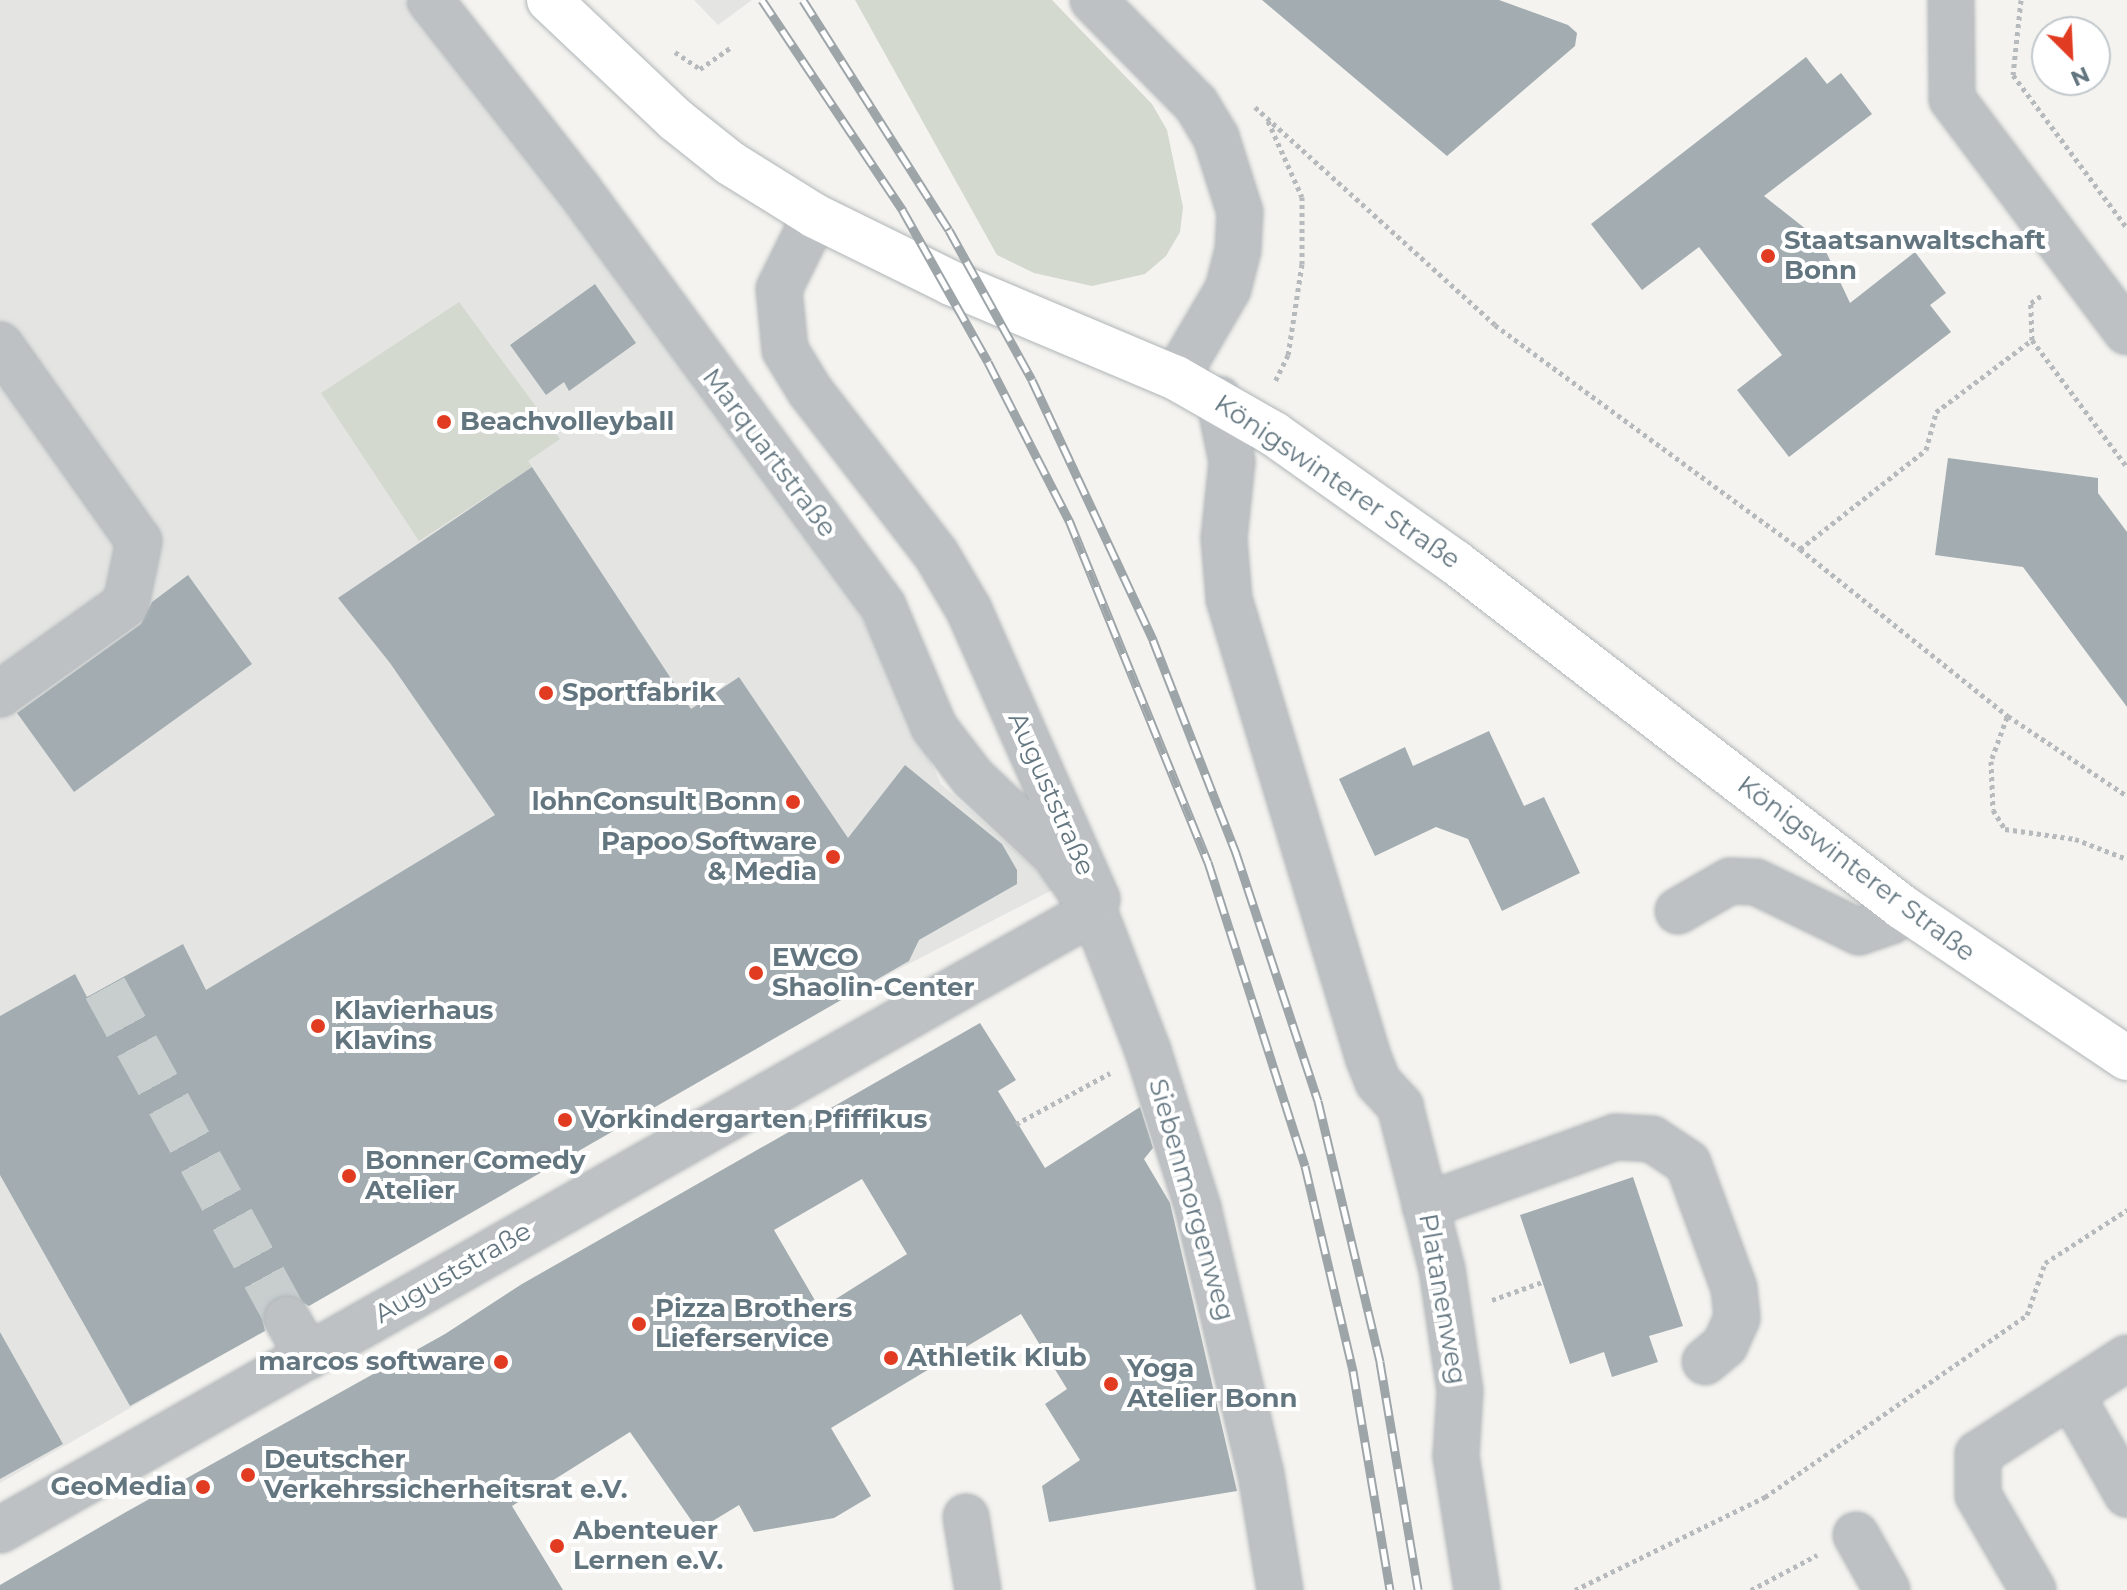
<!DOCTYPE html>
<meta charset="utf-8">
<style>
body{margin:0}
#map{position:relative;width:2127px;height:1590px;overflow:hidden;background:#f4f3ef;font-family:Montserrat,sans-serif}
div>[style]{position:absolute}
.built>*{inset:0;background:#e4e5e3}
.green>*{inset:0;background:#d3d9cf}
.building>*{inset:0;background:#a3adb1}
.minor-tunnel>*{height:44px;margin-top:-22px;transform-origin:0;background:repeating-linear-gradient(90deg,#c8cece 0 44px,transparent 0 66px)}
.path>*{height:5px;margin-top:-2.5px;transform-origin:0;background:repeating-linear-gradient(90deg,#b7babc 0 4px,transparent 0 8px)}
.roads{filter:drop-shadow(0 0 2px #b0b5b8) drop-shadow(0 0 2px #b0b5b8)}
.minor>*{height:44px;margin:-22px;padding:0 22px;transform-origin:22px;border-radius:22px;background:#bdc1c4}
.major>*{height:44px;margin:-22px;padding:0 22px;transform-origin:22px;border-radius:22px;background:#fff}
.rail>*{height:9px;margin-top:-4.5px;transform-origin:0;background:repeating-linear-gradient(90deg,#fff 0 18px,#9ea5a9 0 36px);box-sizing:border-box;border-block:2px solid #9ea5a9}
.dots>*{width:22px;height:22px;translate:-50% -50%;box-sizing:border-box;border:4px solid #fff;border-radius:50%}
span{translate:-50% -50%;white-space:nowrap;text-align:center;line-height:1.15;-webkit-text-stroke:8px #fff;paint-order:stroke}
.poi-label{font-size:26px;color:#637680;font-weight:700}
.left{translate:0 -50%;text-align:left}
.right{translate:-100% -50%;text-align:right}
.street-label{font-size:26px;color:#637680}
.north{position:absolute;left:2031px;top:16px;width:80px;height:80px;box-sizing:border-box;background:#fff;border:2px solid #c1c8cc;border-radius:50%;rotate:156deg;font-size:22px;font-weight:700;line-height:32px;text-align:center;color:#637680}
.north::after{content:'';display:block;margin:auto;width:28px;height:36px;background:#e13c22;clip-path:polygon(50% 0,100% 100%,50% 72%,0 100%)}
</style>
<div id="map">
<div class="built">
<i style="clip-path:polygon(0 0,404px 0,456px 51px,857px 607px,941px 784px,1056px 888px,837px 1001px,0 1483px)"></i>
<i style="clip-path:polygon(694px 0,752px 0,718px 25px)"></i>
</div>
<div class="green">
<i style="clip-path:polygon(855px 0,1052px 0,1152px 104px,1167px 130px,1183px 207px,1180px 232px,1166px 256px,1145px 274px,1092px 286px,1034px 273px,997px 255px)"></i>
<i style="clip-path:polygon(459px 302px,560px 439px,528px 461px,532px 467px,419px 541px,321px 393px)"></i>
</div>
<div class="building">
<i style="clip-path:polygon(1262px 0,1499px 0,1568px 25px,1577px 33px,1575px 46px,1447px 156px)"></i>
<i style="clip-path:polygon(1806px 57px,1827px 84px,1841px 73px,1872px 114px,1764px 196px,1821px 241px,1850px 303px,1915px 252px,1946px 293px,1930px 305px,1951px 332px,1789px 457px,1737px 390px,1782px 355px,1699px 247px,1642px 290px,1591px 224px)"></i>
<i style="clip-path:polygon(595px 284px,636px 343px,569px 391px,564px 382px,546px 395px,510px 345px)"></i>
<i style="clip-path:polygon(1948px 458px,2098px 478px,2098px 493px,2127px 532px,2127px 707px,2023px 567px,1935px 555px)"></i>
<i style="clip-path:polygon(532px 467px,691px 709px,739px 677px,848px 838px,905px 765px,1002px 844px,1017px 870px,1017px 884px,919px 940px,909px 961px,309px 1306px,288px 1294px,274px 1298px,262px 1318px,265px 1331px,130px 1406px,0 1175px,0 1016px,75px 974px,87px 997px,183px 944px,206px 990px,495px 815px,390px 663px,338px 598px)"></i>
<i style="clip-path:polygon(188px 575px,252px 664px,74px 792px,17px 713px,141px 624px,152px 602px)"></i>
<i style="clip-path:polygon(1489px 731px,1524px 806px,1544px 797px,1580px 873px,1502px 911px,1468px 839px,1436px 827px,1375px 856px,1339px 779px,1405px 747px,1413px 766px)"></i>
<i style="clip-path:polygon(evenodd,980px 1023px,1016px 1080px,998px 1091px,1045px 1168px,1140px 1107px,1153px 1148px,1144px 1159px,1170px 1203px,1237px 1491px,1049px 1522px,1042px 1486px,1080px 1460px,1045px 1404px,1067px 1389px,1021px 1314px,831px 1428px,871px 1496px,834px 1518px,754px 1532px,739px 1505px,698px 1530px,630px 1432px,512px 1506px,563px 1590px,0 1590px,0 1585px,126px 1512px,445px 1334px,522px 1284px,980px 1023px,862px 1179px,907px 1254px,820px 1309px,774px 1230px,862px 1179px)"></i>
<i style="clip-path:polygon(1633px 1177px,1683px 1326px,1649px 1336px,1658px 1362px,1612px 1377px,1604px 1352px,1570px 1364px,1520px 1215px)"></i>
<i style="clip-path:polygon(0 1332px,63px 1444px,0 1479px)"></i>
</div>
<div class="minor-tunnel">
<i style="left:105px;top:988px;width:378px;rotate:61.2deg"></i>
</div>
<div class="path">
<i style="left:2021px;top:0;width:75px;rotate:96.1deg"></i>
<i style="left:2013px;top:75px;width:191px;rotate:53.3deg"></i>
<i style="left:675px;top:52px;width:30px;rotate:34deg"></i>
<i style="left:700px;top:69px;width:38px;rotate:-35deg"></i>
<i style="left:1255px;top:107px;width:324px;rotate:42.2deg"></i>
<i style="left:1495px;top:325px;width:378px;rotate:36.3deg"></i>
<i style="left:1800px;top:549px;width:267px;rotate:38.8deg"></i>
<i style="left:2008px;top:716px;width:143px;rotate:33.9deg"></i>
<i style="left:1268px;top:121px;width:83px;rotate:65.9deg"></i>
<i style="left:1302px;top:197px;width:67px;rotate:90deg"></i>
<i style="left:1302px;top:264px;width:92px;rotate:98.7deg"></i>
<i style="left:1288px;top:355px;width:32px;rotate:116deg"></i>
<i style="left:2032px;top:340px;width:159px;rotate:53.2deg"></i>
<i style="left:1800px;top:549px;width:160px;rotate:-38.2deg"></i>
<i style="left:1926px;top:450px;width:39px;rotate:-75deg"></i>
<i style="left:1936px;top:412px;width:120px;rotate:-36.9deg"></i>
<i style="left:2032px;top:340px;width:37px;rotate:-92deg"></i>
<i style="left:2031px;top:303px;width:14px;rotate:-36deg"></i>
<i style="left:2007px;top:717px;width:47px;rotate:110deg"></i>
<i style="left:1991px;top:761px;width:49px;rotate:87.7deg"></i>
<i style="left:1993px;top:810px;width:22px;rotate:58deg"></i>
<i style="left:2005px;top:829px;width:71px;rotate:8.1deg"></i>
<i style="left:2075px;top:839px;width:56px;rotate:21deg"></i>
<i style="left:1016px;top:1124px;width:107px;rotate:-28.5deg"></i>
<i style="left:1492px;top:1300px;width:53px;rotate:-19.8deg"></i>
<i style="left:1575px;top:1590px;width:212px;rotate:-26.1deg"></i>
<i style="left:1765px;top:1497px;width:319px;rotate:-34.8deg"></i>
<i style="left:2027px;top:1315px;width:55px;rotate:-70.9deg"></i>
<i style="left:2045px;top:1263px;width:98px;rotate:-32.9deg"></i>
<i style="left:1751px;top:1590px;width:75px;rotate:-27.9deg"></i>
</div>
<div class="roads">
<div class="minor">
<i style="left:430px;top:0;width:241px;rotate:51.9deg"></i>
<i style="left:579px;top:190px;width:515px;rotate:53.84deg"></i>
<i style="left:883px;top:606px;width:131px;rotate:67.1deg"></i>
<i style="left:934px;top:727px;width:64px;rotate:52.6deg"></i>
<i style="left:973px;top:778px;width:112px;rotate:43.2deg"></i>
<i style="left:1055px;top:855px;width:68px;rotate:55.1deg"></i>
<i style="left:1094px;top:911px;width:150px;rotate:68.9deg"></i>
<i style="left:1148px;top:1051px;width:165px;rotate:72.3deg"></i>
<i style="left:1198px;top:1208px;width:273px;rotate:76.7deg"></i>
<i style="left:1261px;top:1474px;width:118px;rotate:80.7deg"></i>
<i style="left:1093px;top:0;width:146px;rotate:45.3deg"></i>
<i style="left:1196px;top:104px;width:39px;rotate:59deg"></i>
<i style="left:1216px;top:137px;width:79px;rotate:72.3deg"></i>
<i style="left:1240px;top:212px;width:38px;rotate:93deg"></i>
<i style="left:1238px;top:250px;width:40px;rotate:104.4deg"></i>
<i style="left:1228px;top:289px;width:103px;rotate:120.3deg"></i>
<i style="left:1951px;top:0;width:99px;rotate:89.4deg"></i>
<i style="left:1952px;top:99px;width:291px;rotate:53.1deg"></i>
<i style="left:0;top:345px;width:240px;rotate:54.7deg"></i>
<i style="left:139px;top:541px;width:64px;rotate:101.7deg"></i>
<i style="left:126px;top:604px;width:155px;rotate:144.5deg"></i>
<i style="left:1219px;top:399px;width:64px;rotate:78.3deg"></i>
<i style="left:1232px;top:462px;width:76px;rotate:96deg"></i>
<i style="left:1224px;top:538px;width:61px;rotate:85.3deg"></i>
<i style="left:1229px;top:599px;width:479px;rotate:73.1deg"></i>
<i style="left:1368px;top:1057px;width:27px;rotate:68deg"></i>
<i style="left:1378px;top:1082px;width:33px;rotate:47deg"></i>
<i style="left:1400px;top:1106px;width:168px;rotate:75.6deg"></i>
<i style="left:1442px;top:1269px;width:123px;rotate:81.6deg"></i>
<i style="left:1460px;top:1391px;width:65px;rotate:93.5deg"></i>
<i style="left:1456px;top:1456px;width:136px;rotate:81.1deg"></i>
<i style="left:1678px;top:911px;width:60px;rotate:-30deg"></i>
<i style="left:1730px;top:881px;width:26px;rotate:2deg"></i>
<i style="left:1756px;top:882px;width:114px;rotate:25.9deg"></i>
<i style="left:1859px;top:932px;width:34px;rotate:-19deg"></i>
<i style="left:1891px;top:921px;width:18px;rotate:-52deg"></i>
<i style="left:1425px;top:1206px;width:203px;rotate:-19.9deg"></i>
<i style="left:1616px;top:1137px;width:36px;rotate:3deg"></i>
<i style="left:1652px;top:1139px;width:43px;rotate:33.7deg"></i>
<i style="left:1688px;top:1163px;width:133px;rotate:69.8deg"></i>
<i style="left:1734px;top:1288px;width:30px;rotate:84deg"></i>
<i style="left:1737px;top:1318px;width:30px;rotate:114deg"></i>
<i style="left:1725px;top:1345px;width:26px;rotate:140deg"></i>
<i style="left:287px;top:1319px;width:43px;rotate:60.4deg"></i>
<i style="left:2071px;top:1395px;width:114px;rotate:60.5deg"></i>
<i style="left:966px;top:1517px;width:74px;rotate:80.7deg"></i>
<i style="left:0;top:1530px;width:1257px;rotate:-29.5deg"></i>
<i style="left:1094px;top:911px;width:12px;rotate:-76deg"></i>
<i style="left:1097px;top:899px;width:316px;rotate:-113.9deg"></i>
<i style="left:969px;top:610px;width:65px;rotate:-120.5deg"></i>
<i style="left:936px;top:554px;width:206px;rotate:-127.7deg"></i>
<i style="left:810px;top:391px;width:48px;rotate:-121.4deg"></i>
<i style="left:785px;top:350px;width:61px;rotate:-95.6deg"></i>
<i style="left:779px;top:289px;width:81px;rotate:-63.7deg"></i>
<i style="left:1856px;top:1535px;width:63px;rotate:60.6deg"></i>
<i style="left:2033px;top:1590px;width:110px;rotate:-120.1deg"></i>
<i style="left:1978px;top:1495px;width:41px;rotate:-90deg"></i>
<i style="left:1978px;top:1454px;width:177px;rotate:-32.8deg"></i>
</div>
<div class="major">
<i style="left:549px;top:0;width:175px;rotate:43.4deg"></i>
<i style="left:676px;top:120px;width:69px;rotate:38.5deg"></i>
<i style="left:730px;top:163px;width:100px;rotate:31.9deg"></i>
<i style="left:815px;top:216px;width:152px;rotate:26.2deg"></i>
<i style="left:951px;top:283px;width:244px;rotate:22.9deg"></i>
<i style="left:1176px;top:378px;width:113px;rotate:29.7deg"></i>
<i style="left:1274px;top:434px;width:222px;rotate:35.3deg"></i>
<i style="left:1455px;top:562px;width:565px;rotate:37.66deg"></i>
<i style="left:1902px;top:907px;width:271px;rotate:33.9deg"></i>
</div>
</div>
<div class="rail">
<i style="left:762px;top:0;width:254px;rotate:56.2deg"></i>
<i style="left:903px;top:211px;width:173px;rotate:60.6deg"></i>
<i style="left:988px;top:362px;width:178px;rotate:62.9deg"></i>
<i style="left:1069px;top:520px;width:369px;rotate:67.9deg"></i>
<i style="left:1208px;top:862px;width:319px;rotate:72.3deg"></i>
<i style="left:1305px;top:1166px;width:211px;rotate:76.8deg"></i>
<i style="left:1353px;top:1371px;width:222px;rotate:80.4deg"></i>
<i style="left:803px;top:0;width:272px;rotate:57.6deg"></i>
<i style="left:949px;top:230px;width:171px;rotate:61deg"></i>
<i style="left:1032px;top:380px;width:287px;rotate:65deg"></i>
<i style="left:1153px;top:640px;width:229px;rotate:68.7deg"></i>
<i style="left:1236px;top:853px;width:261px;rotate:71.7deg"></i>
<i style="left:1318px;top:1101px;width:268px;rotate:76.6deg"></i>
<i style="left:1380px;top:1362px;width:231px;rotate:80.5deg"></i>
</div>
<div class="dots">
<i style="left:1768px;top:256px;background:#e13c22"></i>
<i style="left:444px;top:422px;background:#e13c22"></i>
<i style="left:546px;top:693px;background:#e13c22"></i>
<i style="left:793px;top:802px;background:#e13c22"></i>
<i style="left:833px;top:857px;background:#e13c22"></i>
<i style="left:756px;top:973px;background:#e13c22"></i>
<i style="left:318px;top:1026px;background:#e13c22"></i>
<i style="left:565px;top:1120px;background:#e13c22"></i>
<i style="left:349px;top:1176px;background:#e13c22"></i>
<i style="left:639px;top:1324px;background:#e13c22"></i>
<i style="left:891px;top:1358px;background:#e13c22"></i>
<i style="left:501px;top:1362px;background:#e13c22"></i>
<i style="left:1111px;top:1384px;background:#e13c22"></i>
<i style="left:248px;top:1475px;background:#e13c22"></i>
<i style="left:203px;top:1487px;background:#e13c22"></i>
<i style="left:557px;top:1546px;background:#e13c22"></i>
</div>
<div class="poi-label">
<span class="left" style="left:1784px;top:256px">Staatsanwaltschaft<br>Bonn</span>
<span class="left" style="left:460px;top:422px">Beachvolleyball</span>
<span class="left" style="left:562px;top:693px">Sportfabrik</span>
<span class="right" style="left:777px;top:802px">lohnConsult Bonn</span>
<span class="right" style="left:817px;top:857px">Papoo Software<br>&amp; Media</span>
<span class="left" style="left:772px;top:973px">EWCO<br>Shaolin-Center</span>
<span class="left" style="left:334px;top:1026px">Klavierhaus<br>Klavins</span>
<span class="left" style="left:581px;top:1120px">Vorkindergarten Pfiffikus</span>
<span class="left" style="left:365px;top:1176px">Bonner Comedy<br>Atelier</span>
<span class="left" style="left:655px;top:1324px">Pizza Brothers<br>Lieferservice</span>
<span class="left" style="left:907px;top:1358px">Athletik Klub</span>
<span class="right" style="left:485px;top:1362px">marcos software</span>
<span class="left" style="left:1127px;top:1384px">Yoga<br>Atelier Bonn</span>
<span class="left" style="left:264px;top:1475px">Deutscher<br>Verkehrssicherheitsrat e.V.</span>
<span class="right" style="left:187px;top:1487px">GeoMedia</span>
<span class="left" style="left:573px;top:1546px">Abenteuer<br>Lernen e.V.</span>
</div>
<div class="street-label">
<span style="left:769px;top:453px;rotate:53deg">Marquartstraße</span>
<span style="left:1337px;top:482px;rotate:34deg">Königswinterer Straße</span>
<span style="left:1051px;top:794px;rotate:66deg">Auguststraße</span>
<span style="left:1856px;top:869px;rotate:37deg">Königswinterer Straße</span>
<span style="left:1191px;top:1200px;rotate:74deg">Siebenmorgenweg</span>
<span style="left:453px;top:1273px;rotate:-30deg">Auguststraße</span>
<span style="left:1442px;top:1299px;rotate:80deg">Platanenweg</span>
</div>
<div class="north">N</div>
</div>
